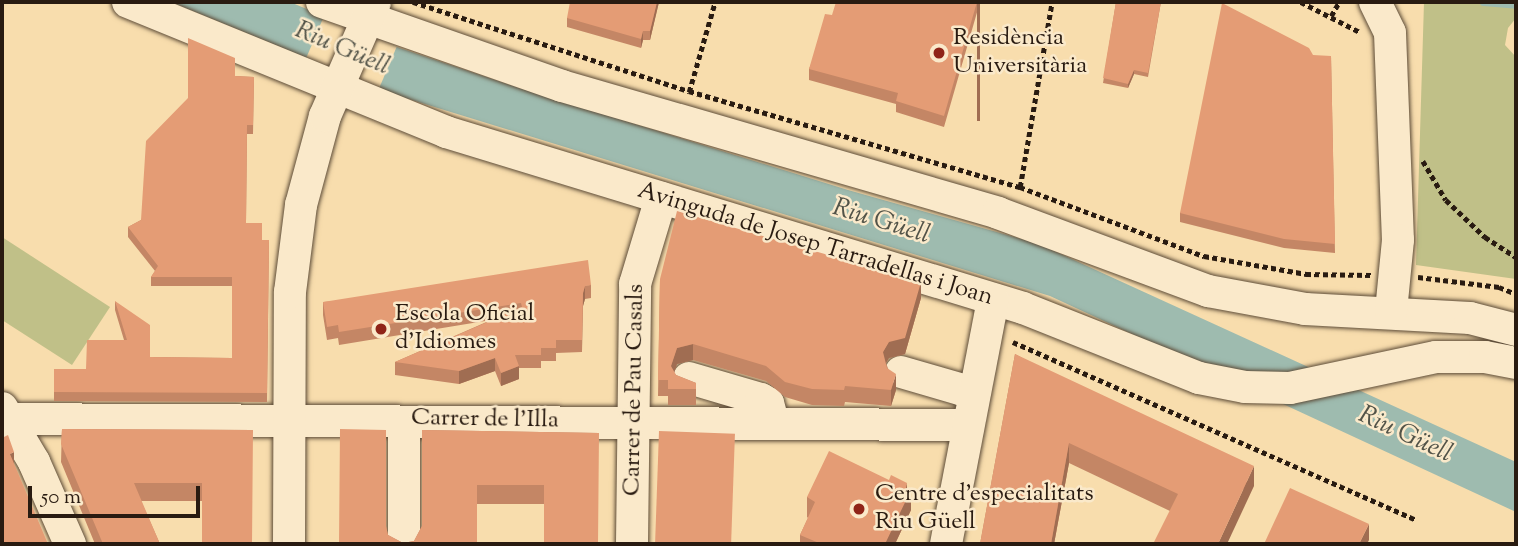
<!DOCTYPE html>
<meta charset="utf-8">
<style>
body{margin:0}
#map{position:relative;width:1518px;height:546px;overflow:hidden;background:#f8ddad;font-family:"Sorts Mill Goudy",serif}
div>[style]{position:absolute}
.green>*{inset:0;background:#c0c088}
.water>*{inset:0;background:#9ebbaf}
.pier>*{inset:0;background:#f8ddad;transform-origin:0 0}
.stream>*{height:7px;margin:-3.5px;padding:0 3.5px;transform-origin:3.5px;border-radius:3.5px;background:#9ebbaf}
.path>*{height:4.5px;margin-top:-2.25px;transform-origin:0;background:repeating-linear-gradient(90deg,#291b11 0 5px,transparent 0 8.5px)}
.roads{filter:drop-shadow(0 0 2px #5d4c38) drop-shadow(0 0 2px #5d4c38)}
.minor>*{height:32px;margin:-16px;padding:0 16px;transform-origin:16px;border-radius:16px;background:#fae9ca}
.wall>*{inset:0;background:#c48665}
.shaded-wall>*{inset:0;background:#a06d52;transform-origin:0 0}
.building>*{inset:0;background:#e49c75;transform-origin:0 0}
.dots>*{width:19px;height:19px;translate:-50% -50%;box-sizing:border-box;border:4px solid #fae9ca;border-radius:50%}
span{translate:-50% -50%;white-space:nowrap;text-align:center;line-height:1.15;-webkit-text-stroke:5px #fae9ca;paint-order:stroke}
.poi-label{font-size:24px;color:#291b11}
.left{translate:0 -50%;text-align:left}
.street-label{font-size:24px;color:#291b11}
.water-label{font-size:26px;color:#525348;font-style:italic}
.frame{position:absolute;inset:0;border:4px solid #291b11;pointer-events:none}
.scale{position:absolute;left:28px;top:486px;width:172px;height:32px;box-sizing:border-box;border:4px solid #291b11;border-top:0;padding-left:9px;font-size:21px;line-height:24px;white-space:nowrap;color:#291b11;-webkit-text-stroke:5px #fae9ca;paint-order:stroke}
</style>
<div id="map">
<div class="green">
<i style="clip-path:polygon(1424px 2px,1516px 2px,1516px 18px,1508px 28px,1505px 45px,1516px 57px,1516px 279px,1416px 265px)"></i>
<i style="clip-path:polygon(2px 237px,110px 307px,72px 365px,2px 320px)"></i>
</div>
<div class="water">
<i style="clip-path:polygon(171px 2px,290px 2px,397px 47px,519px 88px,848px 190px,1039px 244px,1516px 462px,1516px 512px,1050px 296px,402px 97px)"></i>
</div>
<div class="pier">
<i style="left:324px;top:16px;width:79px;height:45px;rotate:23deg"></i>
</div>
<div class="stream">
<i style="left:1483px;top:2px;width:33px;rotate:5deg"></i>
</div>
<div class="path">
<i style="left:413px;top:2px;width:290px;rotate:17.9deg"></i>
<i style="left:689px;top:91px;width:345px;rotate:16.2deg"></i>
<i style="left:1020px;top:187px;width:197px;rotate:20.6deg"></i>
<i style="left:1204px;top:256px;width:104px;rotate:10deg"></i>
<i style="left:1306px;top:274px;width:65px;rotate:0.9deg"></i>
<i style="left:1301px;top:2px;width:66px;rotate:27deg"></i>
<i style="left:1331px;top:16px;width:16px;rotate:-60deg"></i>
<i style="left:689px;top:92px;width:94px;rotate:-73.9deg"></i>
<i style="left:1423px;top:161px;width:45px;rotate:59.5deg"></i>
<i style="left:1446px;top:200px;width:54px;rotate:43.5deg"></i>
<i style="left:1485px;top:237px;width:37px;rotate:33deg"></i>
<i style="left:1020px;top:187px;width:188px;rotate:-80.2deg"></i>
<i style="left:1418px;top:277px;width:82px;rotate:7deg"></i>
<i style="left:1499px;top:287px;width:18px;rotate:22deg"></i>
<i style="left:1013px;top:342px;width:441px;rotate:23.8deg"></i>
</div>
<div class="roads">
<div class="minor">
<i style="left:128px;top:2px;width:344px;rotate:22.2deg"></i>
<i style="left:446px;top:132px;width:603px;rotate:16.96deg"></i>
<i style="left:1023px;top:308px;width:189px;rotate:21.7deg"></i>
<i style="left:1199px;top:378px;width:47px;rotate:11.1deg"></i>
<i style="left:1245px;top:387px;width:45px;rotate:1.3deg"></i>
<i style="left:1290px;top:388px;width:149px;rotate:-12deg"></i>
<i style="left:1436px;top:357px;width:49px"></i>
<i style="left:1485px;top:357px;width:32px;rotate:11deg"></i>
<i style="left:322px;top:2px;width:254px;rotate:19.3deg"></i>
<i style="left:562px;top:86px;width:454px;rotate:16.2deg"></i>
<i style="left:998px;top:213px;width:224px;rotate:20.4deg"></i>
<i style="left:1208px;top:291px;width:99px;rotate:10.5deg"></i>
<i style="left:1305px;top:309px;width:165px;rotate:3.1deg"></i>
<i style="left:1470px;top:318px;width:48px;rotate:14.6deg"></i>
<i style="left:1375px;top:2px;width:34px;rotate:64deg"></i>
<i style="left:1390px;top:33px;width:207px;rotate:87.8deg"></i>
<i style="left:1398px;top:240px;width:72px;rotate:95.6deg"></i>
<i style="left:901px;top:372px;width:65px;rotate:16.2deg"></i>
<i style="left:963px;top:390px;width:11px;rotate:-5deg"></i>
<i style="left:689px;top:378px;width:75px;rotate:16.3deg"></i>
<i style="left:761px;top:399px;width:8px;rotate:30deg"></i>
<i style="left:768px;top:403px;width:20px;rotate:75deg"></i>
<i style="left:2px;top:408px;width:63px;rotate:59.3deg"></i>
<i style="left:34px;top:462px;width:90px;rotate:66.3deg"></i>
<i style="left:2px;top:419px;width:966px;rotate:0.36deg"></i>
<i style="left:404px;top:436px;width:108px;rotate:90deg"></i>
<i style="left:289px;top:544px;width:252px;rotate:-89.8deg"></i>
<i style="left:290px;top:292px;width:88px;rotate:-82.8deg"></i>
<i style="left:301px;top:205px;width:92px;rotate:-74.9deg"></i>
<i style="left:325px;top:116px;width:124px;rotate:-66.3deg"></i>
<i style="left:632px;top:544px;width:260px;rotate:-89.3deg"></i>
<i style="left:635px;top:284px;width:90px;rotate:-73.2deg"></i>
<i style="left:946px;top:544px;width:249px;rotate:-79.1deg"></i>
</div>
</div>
<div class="wall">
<i style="clip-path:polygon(659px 2px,650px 40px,643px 40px,641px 48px,567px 27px,567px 18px)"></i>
<i style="clip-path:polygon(980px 2px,944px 127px,896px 112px,896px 104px,809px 80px,809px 69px,832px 15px)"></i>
<i style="clip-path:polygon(1116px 2px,1161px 2px,1148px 77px,1134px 74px,1128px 88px,1103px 83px)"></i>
<i style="clip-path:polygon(1331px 56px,1335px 253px,1284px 248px,1180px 222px,1180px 213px)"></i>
<i style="clip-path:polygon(235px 76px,254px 77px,253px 134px,247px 134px,246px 223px,262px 240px,269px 240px,267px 402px,54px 401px,54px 369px,86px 369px,124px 340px,115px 310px,115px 301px,150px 357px,232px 358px,232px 286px,151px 286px,151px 277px,155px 271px,128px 237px,128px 227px,141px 220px)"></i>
<i style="clip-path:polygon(660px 279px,921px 298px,905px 354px,889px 358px,886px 363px,896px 390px,891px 406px,845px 402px,844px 406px,812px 405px,785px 397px,766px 381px,693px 360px,677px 364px,674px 372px,676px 375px,696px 383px,696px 405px,668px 405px,668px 396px,658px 396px)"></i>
<i style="clip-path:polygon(591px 285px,591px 298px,585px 299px,583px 306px,582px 352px,556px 353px,556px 361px,541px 361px,541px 368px,519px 368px,519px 379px,501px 386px,495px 371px,459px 384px,395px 375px,395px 362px,491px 320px,339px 345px,338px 338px,327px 340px,323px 315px,323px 302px)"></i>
<i style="clip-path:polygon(1015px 354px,1254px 486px,1170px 511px,1069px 463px,1054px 544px,980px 544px)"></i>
<i style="clip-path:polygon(62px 429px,253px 430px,202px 501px,141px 501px,160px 544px,95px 544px,61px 462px)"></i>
<i style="clip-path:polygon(422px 430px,599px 433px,544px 504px,477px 504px,477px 544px,339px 544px,386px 526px,388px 535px,403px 543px,414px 541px,422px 526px)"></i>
<i style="clip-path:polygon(907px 489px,911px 510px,895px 544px,800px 544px,800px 535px,808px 518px,807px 517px,807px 497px)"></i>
</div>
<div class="shaded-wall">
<i style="clip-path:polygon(657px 2px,659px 2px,650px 40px,650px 31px)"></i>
<i style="left:977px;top:2px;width:3px;height:119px"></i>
<i style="clip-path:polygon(643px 31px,643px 40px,641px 48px,641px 39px)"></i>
<i style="clip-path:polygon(1134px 70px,1134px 74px,1128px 88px,1128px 84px)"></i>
<i style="clip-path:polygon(921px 282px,921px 298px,905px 354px,889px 358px,883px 368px,883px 352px)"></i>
<i style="clip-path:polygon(585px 286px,585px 299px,583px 306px,582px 352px,583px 293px)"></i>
<i style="clip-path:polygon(693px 344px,693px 360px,677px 364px,671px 382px,671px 366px,677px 348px)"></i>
<i style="clip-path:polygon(495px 358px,495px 371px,459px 384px,459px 371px)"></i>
<i style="clip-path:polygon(519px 366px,519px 379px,501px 386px,501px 373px)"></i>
<i style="clip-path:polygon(896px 374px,896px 390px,891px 406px,891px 390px)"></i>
<i style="clip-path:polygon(1069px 443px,1069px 463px,1054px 544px,1051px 544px)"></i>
<i style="clip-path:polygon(14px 452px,14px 472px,10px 454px)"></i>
<i style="clip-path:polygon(1254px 466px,1254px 486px,1227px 544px,1218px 544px)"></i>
<i style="clip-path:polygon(907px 483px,907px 498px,911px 490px,911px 510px,895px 544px,885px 544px)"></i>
<i style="clip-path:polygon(1369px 524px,1369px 540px,1367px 544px,1359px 544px)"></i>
</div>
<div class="building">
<i style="clip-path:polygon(570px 2px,657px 2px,650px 31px,643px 31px,641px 39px,567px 18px)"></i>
<i style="clip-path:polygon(836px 2px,977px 2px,944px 116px,896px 101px,898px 93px,809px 69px,825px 14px,832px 15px)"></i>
<i style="clip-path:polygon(1116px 2px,1161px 2px,1148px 73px,1134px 70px,1128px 84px,1103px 78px)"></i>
<i style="clip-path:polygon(1222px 3px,1309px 48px,1313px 55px,1331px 56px,1335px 244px,1284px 239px,1180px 213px)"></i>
<i style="clip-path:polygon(188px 38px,235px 58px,235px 76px,254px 77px,253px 125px,247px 125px,246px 223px,262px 223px,262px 240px,269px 240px,267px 393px,54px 392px,54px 369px,86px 369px,87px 340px,127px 340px,115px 301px,150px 325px,150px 357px,232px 358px,232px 277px,151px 277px,158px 266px,128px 227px,141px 220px,146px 141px,188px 98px)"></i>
<i style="clip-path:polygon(677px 211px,921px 282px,905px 338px,889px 342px,883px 352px,887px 368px,896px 374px,891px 390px,845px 386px,844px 390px,812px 389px,785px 382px,766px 366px,693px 344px,677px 348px,671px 366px,676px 375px,696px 383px,696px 389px,668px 389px,668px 380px,658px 380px,660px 279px)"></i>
<i style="clip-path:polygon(588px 260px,591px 285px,585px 286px,583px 293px,582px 340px,556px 340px,556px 348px,541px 348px,541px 355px,515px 355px,519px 366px,501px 373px,495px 358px,459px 371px,395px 362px,522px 307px,521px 303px,339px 332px,338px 325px,327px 327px,323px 302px)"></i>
<i style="clip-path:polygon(1015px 354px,1254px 466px,1218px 544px,1153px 544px,1178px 494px,1069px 443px,1051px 544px,980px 544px)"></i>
<i style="clip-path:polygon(62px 429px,253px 430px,252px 544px,202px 544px,202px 483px,134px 483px,160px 544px,103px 544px,61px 444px)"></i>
<i style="clip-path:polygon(340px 429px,386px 430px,386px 526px,388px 535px,403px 543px,414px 541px,422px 526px,422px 430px,599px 433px,598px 544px,544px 544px,544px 485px,477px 485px,477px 544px,339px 544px)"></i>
<i style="left:659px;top:431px;width:76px;height:113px;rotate:2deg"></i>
<i style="clip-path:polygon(2px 433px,4px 437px,8px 435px,14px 452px,10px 454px,48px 544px,2px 544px)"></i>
<i style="clip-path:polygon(829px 451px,889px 480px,891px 475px,907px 483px,906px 488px,911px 490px,885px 544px,818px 544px,819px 543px,800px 535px,815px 502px,807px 497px)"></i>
<i style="clip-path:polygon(1290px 488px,1369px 524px,1359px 544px,1264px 544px)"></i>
</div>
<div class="dots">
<i style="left:939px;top:53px;background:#8f2418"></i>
<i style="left:381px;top:329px;background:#8f2418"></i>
<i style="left:859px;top:509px;background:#8f2418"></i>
</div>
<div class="poi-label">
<span class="left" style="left:953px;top:53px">Residència<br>Universitària</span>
<span class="left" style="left:395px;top:329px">Escola Oficial<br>d'Idiomes</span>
<span class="left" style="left:875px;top:509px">Centre d'especialitats<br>Riu Güell</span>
</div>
<div class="street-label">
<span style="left:815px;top:245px;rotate:17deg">Avinguda de Josep Tarradellas i Joan</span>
<span style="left:635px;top:390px;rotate:-89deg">Carrer de Pau Casals</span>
<span style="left:485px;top:420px;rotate:1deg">Carrer de l'Illa</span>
</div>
<div class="water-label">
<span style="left:342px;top:49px;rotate:23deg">Riu Güell</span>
<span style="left:881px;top:222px;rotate:17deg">Riu Güell</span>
<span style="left:1405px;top:435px;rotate:25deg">Riu Güell</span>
</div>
<div class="frame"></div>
<div class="scale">50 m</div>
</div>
